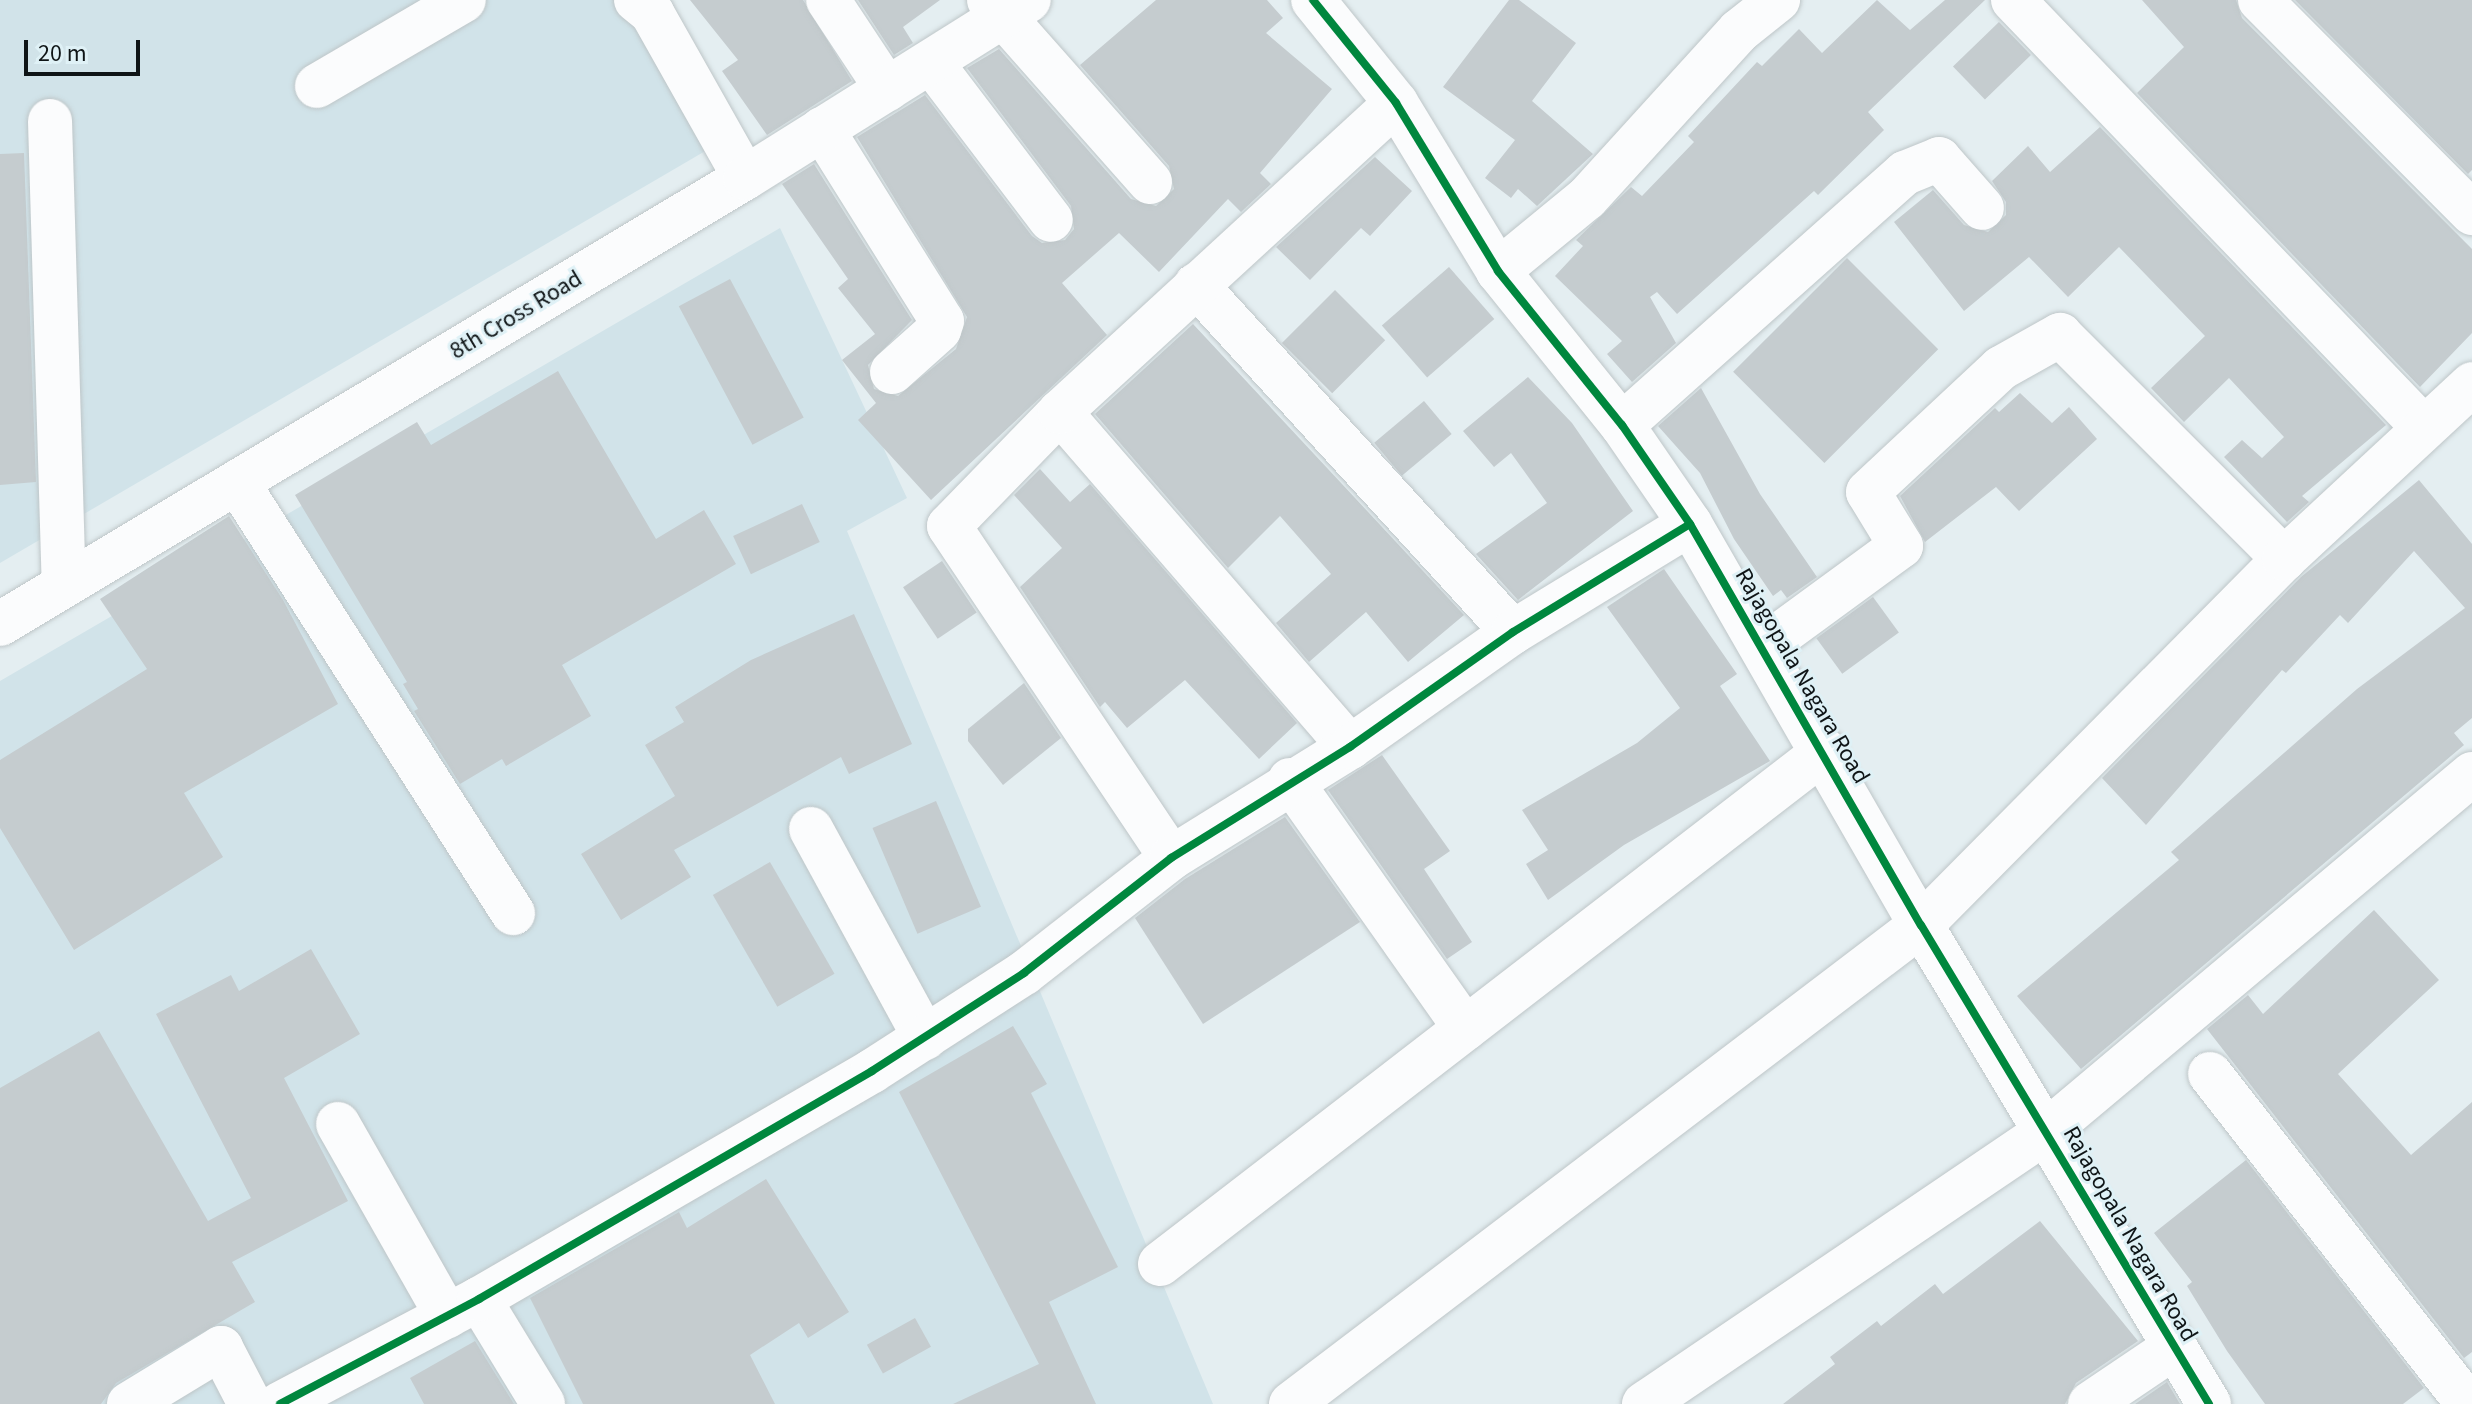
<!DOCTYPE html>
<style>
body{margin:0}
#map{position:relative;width:2472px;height:1404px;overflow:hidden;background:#e4eef1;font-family:"Source Sans 3",sans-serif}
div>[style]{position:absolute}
.built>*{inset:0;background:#d1e3e9}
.building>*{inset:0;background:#c5cccf;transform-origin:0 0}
.roads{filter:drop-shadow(0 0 2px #bec6c8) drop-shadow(0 0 2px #bec6c8)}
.minor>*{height:44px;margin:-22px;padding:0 22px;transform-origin:22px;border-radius:22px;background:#fbfcfd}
.cycleway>*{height:8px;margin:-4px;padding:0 4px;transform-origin:4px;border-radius:4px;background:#00873e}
span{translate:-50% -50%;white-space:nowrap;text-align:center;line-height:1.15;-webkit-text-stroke:6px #dff1f6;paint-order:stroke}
.street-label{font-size:24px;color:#0f1517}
.scale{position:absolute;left:24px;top:40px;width:116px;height:36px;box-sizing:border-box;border:4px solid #0f1517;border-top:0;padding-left:10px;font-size:24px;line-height:28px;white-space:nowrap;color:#0f1517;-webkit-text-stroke:6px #dff1f6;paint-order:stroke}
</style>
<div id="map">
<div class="built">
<i style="clip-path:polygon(0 0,662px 0,719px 143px,0 563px)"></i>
<i style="clip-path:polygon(780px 228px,907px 498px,847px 531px,1213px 1404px,0 1404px,0 681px)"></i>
</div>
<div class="building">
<i style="clip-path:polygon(690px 0,803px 0,852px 81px,767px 135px,722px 71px,738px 60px)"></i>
<i style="clip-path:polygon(858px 0,940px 0,903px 27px,913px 43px,894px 55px)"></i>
<i style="clip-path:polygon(1156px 0,1267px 0,1283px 18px,1266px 33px,1332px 89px,1260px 173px,1271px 184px,1241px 212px,1228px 199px,1159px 272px,1119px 233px,1062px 283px,1107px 335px,931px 500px,858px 420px,876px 403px,842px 360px,875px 334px,838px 288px,848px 279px,782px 184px,814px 164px,912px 320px,868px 365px,874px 389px,898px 396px,956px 349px,967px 317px,857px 137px,925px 95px,1032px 236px,1042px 243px,1065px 240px,1074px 229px,1071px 206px,967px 68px,999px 49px,1131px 199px,1156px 206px,1174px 189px,1169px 166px,1080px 65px)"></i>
<i style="clip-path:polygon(1509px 0,1519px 0,1576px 43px,1532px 101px,1593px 154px,1537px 206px,1518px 189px,1511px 198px,1485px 178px,1515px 140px,1443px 87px)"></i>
<i style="clip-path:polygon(1877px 0,1910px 30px,1945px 0,1985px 0,1868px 112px,1884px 130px,1818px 195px,1814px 191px,1677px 314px,1657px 292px,1650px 297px,1676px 343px,1632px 382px,1607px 354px,1622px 341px,1555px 276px,1583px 246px,1576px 240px,1631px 187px,1642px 196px,1694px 142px,1688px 136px,1757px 62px,1762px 66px,1799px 29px,1822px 53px)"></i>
<i style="clip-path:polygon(2142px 0,2236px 0,2242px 18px,2472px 249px,2472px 333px,2420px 387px,2137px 93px,2184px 47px)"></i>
<i style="clip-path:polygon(2295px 0,2472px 0,2472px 170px,2468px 174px)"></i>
<i style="left:1999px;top:22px;width:46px;height:64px;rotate:46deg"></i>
<i style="clip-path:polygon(2100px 127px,2386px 425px,2302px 496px,2309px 502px,2287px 522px,2224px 457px,2242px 440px,2262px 458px,2284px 437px,2229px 378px,2184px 422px,2151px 388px,2205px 336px,2119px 247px,2068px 297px,2029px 257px,1964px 311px,1894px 222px,1933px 190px,1964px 225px,1988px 232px,2006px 215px,2006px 202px,1992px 181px,2028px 146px,2050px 172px)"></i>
<i style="clip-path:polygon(24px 153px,36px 482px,0 485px,0 154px)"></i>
<i style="clip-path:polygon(1375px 157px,1412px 191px,1370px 236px,1361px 228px,1310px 280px,1276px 247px)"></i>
<i style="left:1847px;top:258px;width:129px;height:161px;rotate:45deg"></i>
<i style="left:1449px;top:267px;width:69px;height:89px;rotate:49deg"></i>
<i style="left:730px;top:279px;width:157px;height:58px;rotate:62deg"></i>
<i style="left:1335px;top:290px;width:71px;height:75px;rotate:45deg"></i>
<i style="clip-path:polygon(1193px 324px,1464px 615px,1408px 662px,1366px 612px,1309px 662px,1276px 623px,1331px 574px,1280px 516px,1228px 568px,1095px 414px)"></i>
<i style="clip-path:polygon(558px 371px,656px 539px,704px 510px,736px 564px,562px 665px,591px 716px,506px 766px,502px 759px,460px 784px,414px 711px,418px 709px,403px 684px,407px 682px,295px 495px,417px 422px,431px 445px)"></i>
<i style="clip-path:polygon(1528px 377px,1572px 423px,1633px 511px,1518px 600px,1476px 554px,1547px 503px,1511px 453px,1494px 467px,1463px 431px)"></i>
<i style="clip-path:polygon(1701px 388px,1760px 494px,1817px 577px,1787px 598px,1781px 590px,1773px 596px,1734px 539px,1700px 473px,1658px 426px)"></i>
<i style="clip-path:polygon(2020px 393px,2052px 423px,2069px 407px,2097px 439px,2019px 511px,1996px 487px,1925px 542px,1900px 496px,1995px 408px,1999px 412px)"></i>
<i style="left:1424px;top:401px;width:43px;height:65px;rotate:50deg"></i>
<i style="clip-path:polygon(1040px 469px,1070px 502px,1090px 484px,1297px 723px,1259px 759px,1185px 680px,1127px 728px,1105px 702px,1100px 707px,1020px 587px,1062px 548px,1014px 495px)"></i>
<i style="clip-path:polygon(2419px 480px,2472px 544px,2472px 718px,2454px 733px,2464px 745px,2081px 1069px,2017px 996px,2179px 860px,2171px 852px,2357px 689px,2465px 608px,2414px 551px,2348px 623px,2340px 615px,2286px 673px,2282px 670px,2146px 825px,2102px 778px,2301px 577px)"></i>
<i style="left:802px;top:504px;width:42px;height:76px;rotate:65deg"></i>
<i style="clip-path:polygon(229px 516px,283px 600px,338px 704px,184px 793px,223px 857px,74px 950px,0 828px,0 760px,147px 669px,100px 599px)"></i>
<i style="left:942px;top:561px;width:62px;height:47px;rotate:56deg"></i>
<i style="clip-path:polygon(1664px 569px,1737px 674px,1720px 686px,1770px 761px,1624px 845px,1548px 900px,1526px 864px,1548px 850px,1522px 810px,1637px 743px,1680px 708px,1607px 607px)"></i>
<i style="left:1873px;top:597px;width:44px;height:70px;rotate:54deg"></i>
<i style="clip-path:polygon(854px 614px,912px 744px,849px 774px,841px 757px,674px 850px,691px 877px,621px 920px,581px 854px,675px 796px,645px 745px,684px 722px,675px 707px,751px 660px)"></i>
<i style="clip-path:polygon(1024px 683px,1061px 738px,1003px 785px,968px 741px,968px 729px)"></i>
<i style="clip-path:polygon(1382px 755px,1450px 851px,1424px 869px,1472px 942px,1447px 959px,1328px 790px)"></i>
<i style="left:936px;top:801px;width:115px;height:69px;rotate:67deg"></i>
<i style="clip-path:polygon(1285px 817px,1360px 922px,1203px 1024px,1135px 918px,1185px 879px)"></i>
<i style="left:770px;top:862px;width:129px;height:66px;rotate:60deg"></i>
<i style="clip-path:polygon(2374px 910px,2439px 980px,2338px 1074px,2411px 1155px,2472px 1102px,2472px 1352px,2464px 1358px,2207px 1029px,2248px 995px,2263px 1014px)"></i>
<i style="clip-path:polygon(311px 949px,360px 1034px,284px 1078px,348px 1201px,232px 1262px,255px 1302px,116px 1383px,101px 1404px,0 1404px,0 1088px,99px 1031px,208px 1221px,251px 1198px,156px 1014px,231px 975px,239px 991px)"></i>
<i style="clip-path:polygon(1013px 1026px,1047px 1084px,1031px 1093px,1118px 1267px,1049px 1302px,1096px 1404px,953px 1404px,1039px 1364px,899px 1092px)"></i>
<i style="clip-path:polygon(2246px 1160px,2424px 1388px,2403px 1404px,2265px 1404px,2227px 1351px,2187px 1286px,2192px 1282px,2154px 1233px)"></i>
<i style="clip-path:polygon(766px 1179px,849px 1312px,808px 1338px,799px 1323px,750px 1355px,775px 1404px,583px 1404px,530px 1298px,679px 1212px,687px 1228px)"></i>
<i style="clip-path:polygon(2040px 1221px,2138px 1341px,2076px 1383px,2065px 1404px,1783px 1404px,1835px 1364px,1830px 1357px,1877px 1321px,1881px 1326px,1935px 1284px,1943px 1294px)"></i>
<i style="left:915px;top:1318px;width:33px;height:55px;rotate:61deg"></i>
<i style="clip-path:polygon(475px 1341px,514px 1404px,424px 1404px,410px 1378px)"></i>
<i style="clip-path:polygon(2167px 1382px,2180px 1404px,2135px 1404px)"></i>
</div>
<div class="roads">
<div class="minor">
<i style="left:636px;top:0;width:21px;rotate:39deg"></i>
<i style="left:652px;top:13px;width:189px;rotate:60.6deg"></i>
<i style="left:828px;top:0;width:107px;rotate:56.5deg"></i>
<i style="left:989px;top:0;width:243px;rotate:48.5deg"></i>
<i style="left:1313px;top:0;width:132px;rotate:51.1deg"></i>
<i style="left:1396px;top:103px;width:197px;rotate:58.7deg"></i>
<i style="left:1498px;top:271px;width:198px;rotate:51.2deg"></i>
<i style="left:1622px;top:425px;width:120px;rotate:55.5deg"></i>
<i style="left:1690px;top:524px;width:463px;rotate:60.1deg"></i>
<i style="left:1921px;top:925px;width:559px;rotate:58.98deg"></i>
<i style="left:2013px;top:0;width:593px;rotate:46.16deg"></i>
<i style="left:2260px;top:0;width:301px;rotate:45.1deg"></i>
<i style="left:931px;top:62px;width:198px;rotate:52.8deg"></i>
<i style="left:317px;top:86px;width:170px;rotate:-30.3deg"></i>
<i style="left:50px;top:121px;width:464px;rotate:88.3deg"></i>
<i style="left:822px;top:129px;width:226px;rotate:58deg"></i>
<i style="left:942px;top:321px;width:9px;rotate:108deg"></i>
<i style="left:939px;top:330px;width:63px;rotate:138.2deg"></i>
<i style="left:1498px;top:271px;width:115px;rotate:-39.4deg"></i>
<i style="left:1587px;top:198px;width:226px;rotate:-47.7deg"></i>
<i style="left:1739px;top:31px;width:50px;rotate:-38.5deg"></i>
<i style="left:1196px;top:285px;width:470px;rotate:47.6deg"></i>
<i style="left:1060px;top:412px;width:159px;rotate:134.2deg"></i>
<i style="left:949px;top:526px;width:399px;rotate:56.2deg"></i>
<i style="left:1622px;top:425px;width:379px;rotate:-41.7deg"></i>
<i style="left:1905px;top:173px;width:37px;rotate:-22deg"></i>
<i style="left:1939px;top:159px;width:65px;rotate:48.7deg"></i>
<i style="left:237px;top:482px;width:512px;rotate:57.37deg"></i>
<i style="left:0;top:624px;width:868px;rotate:-30.91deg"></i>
<i style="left:745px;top:178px;width:335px;rotate:-32.1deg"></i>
<i style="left:1763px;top:647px;width:171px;rotate:-36.2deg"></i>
<i style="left:1901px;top:546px;width:63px;rotate:-121.4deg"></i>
<i style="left:1868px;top:492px;width:182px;rotate:-43deg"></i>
<i style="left:2001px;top:368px;width:68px;rotate:-29.2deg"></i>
<i style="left:2060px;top:335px;width:317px;rotate:45deg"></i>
<i style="left:1350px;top:747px;width:443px;rotate:-130.9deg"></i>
<i style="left:1060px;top:412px;width:456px;rotate:-42.6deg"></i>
<i style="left:1290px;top:780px;width:304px;rotate:54.8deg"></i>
<i style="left:811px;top:829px;width:238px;rotate:61.4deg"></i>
<i style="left:2210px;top:1074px;width:419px;rotate:52deg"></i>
<i style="left:338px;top:1124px;width:221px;rotate:60.4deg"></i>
<i style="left:1160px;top:1264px;width:840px;rotate:-37.65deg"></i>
<i style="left:479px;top:1299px;width:123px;rotate:58.6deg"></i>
<i style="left:129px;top:1404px;width:108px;rotate:-31.3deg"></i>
<i style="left:221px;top:1348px;width:63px;rotate:62.6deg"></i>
<i style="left:280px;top:1404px;width:225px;rotate:-27.8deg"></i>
<i style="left:479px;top:1299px;width:454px;rotate:-30.1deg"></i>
<i style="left:872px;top:1071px;width:181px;rotate:-32.8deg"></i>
<i style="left:1024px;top:973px;width:187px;rotate:-38deg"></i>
<i style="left:1171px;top:858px;width:211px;rotate:-31.8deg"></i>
<i style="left:1350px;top:747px;width:199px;rotate:-35.2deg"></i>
<i style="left:1513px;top:632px;width:207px;rotate:-31.4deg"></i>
<i style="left:1291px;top:1404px;width:791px;rotate:-37.25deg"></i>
<i style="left:1921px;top:925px;width:515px;rotate:-45.24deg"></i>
<i style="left:2284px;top:559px;width:257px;rotate:-42.9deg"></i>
<i style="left:1644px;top:1404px;width:487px;rotate:-34.1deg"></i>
<i style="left:2047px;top:1131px;width:555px;rotate:-40.03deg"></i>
<i style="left:2090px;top:1404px;width:100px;rotate:-34deg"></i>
</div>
</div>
<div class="cycleway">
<i style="left:1313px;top:0;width:132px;rotate:51.1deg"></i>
<i style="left:1396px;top:103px;width:197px;rotate:58.7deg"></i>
<i style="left:1498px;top:271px;width:198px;rotate:51.2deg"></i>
<i style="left:1622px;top:425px;width:120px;rotate:55.5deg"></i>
<i style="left:1690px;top:524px;width:463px;rotate:60.1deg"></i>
<i style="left:1921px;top:925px;width:559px;rotate:58.98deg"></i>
<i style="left:280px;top:1404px;width:225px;rotate:-27.8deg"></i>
<i style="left:479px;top:1299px;width:454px;rotate:-30.1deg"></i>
<i style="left:872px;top:1071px;width:181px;rotate:-32.8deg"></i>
<i style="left:1024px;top:973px;width:187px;rotate:-38deg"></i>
<i style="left:1171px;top:858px;width:211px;rotate:-31.8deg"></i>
<i style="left:1350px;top:747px;width:199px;rotate:-35.2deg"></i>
<i style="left:1513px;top:632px;width:207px;rotate:-31.4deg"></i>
</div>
<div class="street-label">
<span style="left:516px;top:315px;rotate:-31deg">8th Cross Road</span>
<span style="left:1802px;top:676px;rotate:60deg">Rajagopala Nagara Road</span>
<span style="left:2130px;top:1234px;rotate:60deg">Rajagopala Nagara Road</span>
</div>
<div class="scale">20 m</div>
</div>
